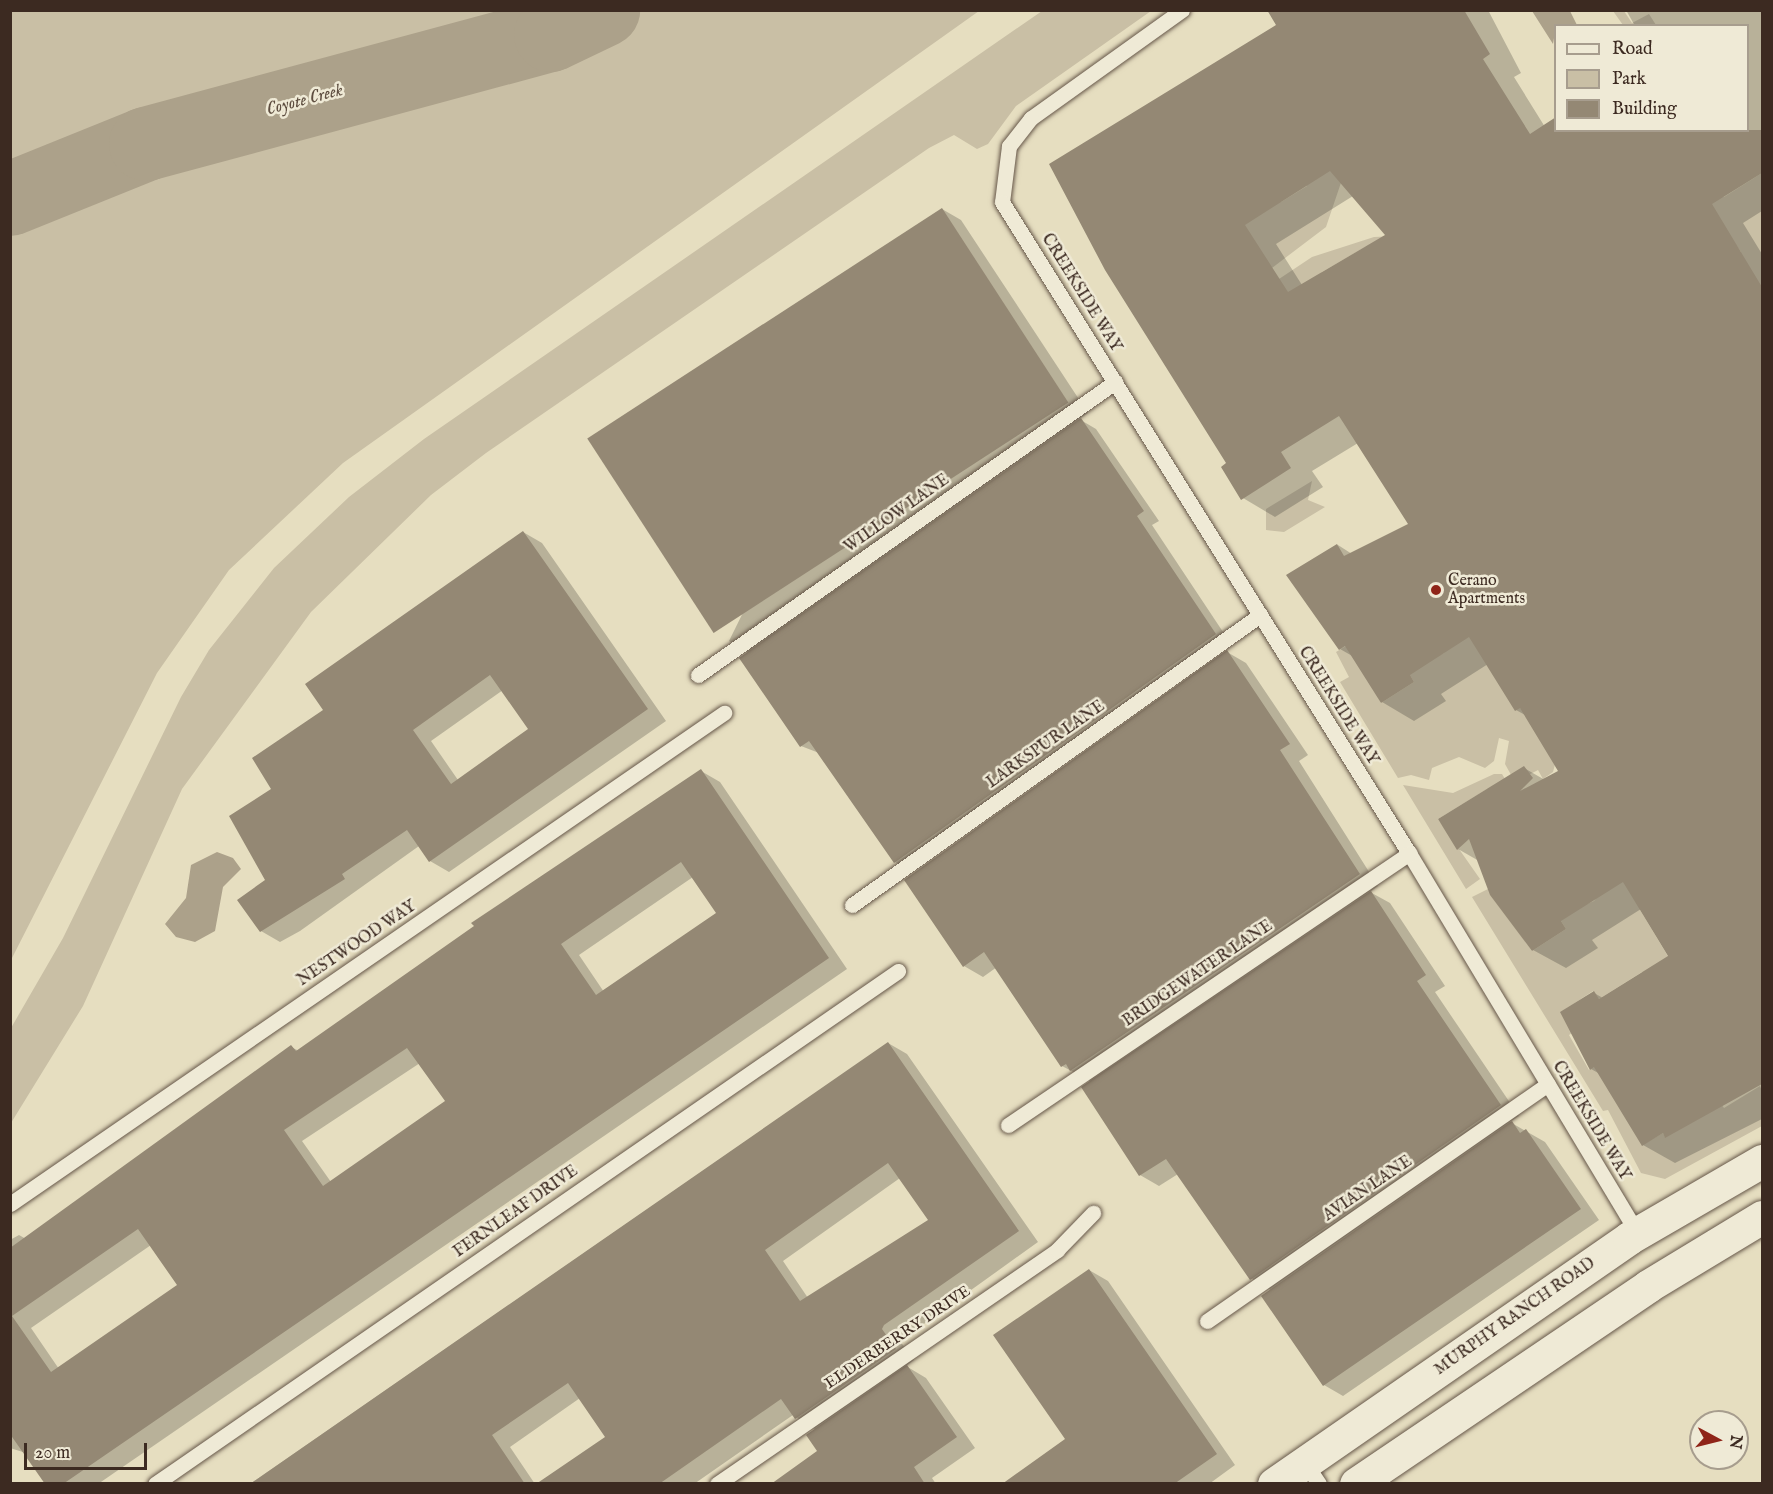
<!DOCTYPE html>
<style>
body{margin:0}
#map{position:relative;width:1773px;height:1494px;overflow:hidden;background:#e6dec0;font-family:"IM FELL English",serif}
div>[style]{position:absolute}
.green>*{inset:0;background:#c9bfa5}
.water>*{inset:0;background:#aca18a}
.shadow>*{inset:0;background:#0003}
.river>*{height:74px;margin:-37px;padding:0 37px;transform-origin:37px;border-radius:37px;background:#aca18a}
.building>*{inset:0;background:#948874;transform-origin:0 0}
.roads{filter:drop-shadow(0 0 2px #665749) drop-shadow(0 0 2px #665749)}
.lane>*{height:15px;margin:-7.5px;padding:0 7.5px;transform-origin:7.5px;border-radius:7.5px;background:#efead6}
.secondary>*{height:33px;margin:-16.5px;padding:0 16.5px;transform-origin:16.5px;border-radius:16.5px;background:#efead6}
.dots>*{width:16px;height:16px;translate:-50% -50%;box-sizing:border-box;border:3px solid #efead6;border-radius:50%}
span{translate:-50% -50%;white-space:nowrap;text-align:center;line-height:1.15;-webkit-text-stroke:5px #efead6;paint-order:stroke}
.street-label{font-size:16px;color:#3c2a21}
.poi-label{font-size:16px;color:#3c2a21}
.left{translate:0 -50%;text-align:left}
.water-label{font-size:18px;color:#5e4e40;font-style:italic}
.frame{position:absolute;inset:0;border:12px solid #3c2a21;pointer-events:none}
.legend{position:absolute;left:1554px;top:24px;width:195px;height:108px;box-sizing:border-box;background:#efead6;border:2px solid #a79d8e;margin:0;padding:8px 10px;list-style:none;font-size:18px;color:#3c2a21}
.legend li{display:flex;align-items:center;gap:12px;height:30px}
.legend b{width:30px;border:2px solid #a79d8e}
.north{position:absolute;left:1689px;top:1410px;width:60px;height:60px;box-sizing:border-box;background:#efead6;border:2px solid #a79d8e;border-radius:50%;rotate:97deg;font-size:16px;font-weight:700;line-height:24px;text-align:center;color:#3c2a21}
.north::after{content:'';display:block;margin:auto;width:21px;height:27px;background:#8f2418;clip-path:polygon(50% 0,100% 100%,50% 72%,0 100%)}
.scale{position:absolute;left:24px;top:1443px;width:123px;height:27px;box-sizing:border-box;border:3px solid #3c2a21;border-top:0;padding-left:8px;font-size:18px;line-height:21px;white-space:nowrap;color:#3c2a21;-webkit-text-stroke:4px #efead6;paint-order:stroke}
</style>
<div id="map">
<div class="green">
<i style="clip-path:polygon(11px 10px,979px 10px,979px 11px,343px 463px,229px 570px,157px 673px,11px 960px)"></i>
<i style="clip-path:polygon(1042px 11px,1151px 11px,1016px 106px,988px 144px,977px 149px,954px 135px,929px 148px,486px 453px,431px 495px,311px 612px,182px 789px,83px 1006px,11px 1123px,11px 1028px,63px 938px,181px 697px,209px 650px,274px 568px,349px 497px,424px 439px)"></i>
<i style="clip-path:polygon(1613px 11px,1624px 11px,1632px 23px,1649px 14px,1656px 25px,1623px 25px)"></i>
<i style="clip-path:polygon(1348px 162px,1326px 227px,1264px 274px,1240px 235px,1242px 198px,1281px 202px,1307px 186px,1303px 180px)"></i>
<i style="clip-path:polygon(1762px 173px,1762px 296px,1732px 289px,1741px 252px,1703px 198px,1724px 197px)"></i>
<i style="clip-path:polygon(1417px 235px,1365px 247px,1322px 272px,1305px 302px,1270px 285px,1312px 257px,1374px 237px)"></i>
<i style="clip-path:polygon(1312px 481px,1308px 500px,1325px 507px,1284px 532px,1266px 530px,1266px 509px)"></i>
<i style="clip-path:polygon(1462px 623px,1520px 708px,1561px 742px,1553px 772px,1543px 779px,1538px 770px,1515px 782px,1505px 764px,1509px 741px,1499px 738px,1494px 761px,1485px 768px,1459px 757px,1432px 768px,1429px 780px,1411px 775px,1398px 778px,1340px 682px,1349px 677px,1336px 652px,1351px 643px,1381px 703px,1414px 682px,1407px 670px,1444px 653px)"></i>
<i style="clip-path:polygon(1494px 774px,1502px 774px,1514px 794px,1487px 789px,1438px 819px,1480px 879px,1466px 889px,1403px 785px,1453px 793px)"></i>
<i style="clip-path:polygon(1642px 876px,1640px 910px,1669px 958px,1658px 998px,1642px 972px,1599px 999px,1593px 991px,1561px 1012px,1573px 1032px,1569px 1035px,1589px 1070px,1597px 1065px,1642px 1145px,1663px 1133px,1665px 1137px,1716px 1097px,1724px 1108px,1760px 1086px,1762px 1091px,1762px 1126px,1665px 1179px,1641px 1173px,1608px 1110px,1603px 1111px,1472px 897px,1488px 889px,1532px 951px,1566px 929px,1558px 916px,1594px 901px,1610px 881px)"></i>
</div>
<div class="water">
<i style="clip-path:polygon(1532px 11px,1570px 11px,1577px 25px,1556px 26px,1553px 44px)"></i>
<i style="clip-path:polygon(217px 852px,233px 858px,241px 869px,223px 887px,215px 931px,195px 942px,176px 937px,165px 924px,186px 898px,191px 865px)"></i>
</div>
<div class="shadow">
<i style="clip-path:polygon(evenodd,1289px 10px,1488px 10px,1521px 73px,1514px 77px,1545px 127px,1556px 130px,1748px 130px,1748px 26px,1635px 26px,1626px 10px,1762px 10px,1762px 211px,1743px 223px,1762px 254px,1762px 1119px,1675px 1163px,1643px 1145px,1600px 1074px,1591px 1069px,1594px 993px,1603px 998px,1670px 956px,1641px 909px,1592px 940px,1598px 948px,1566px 968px,1533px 950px,1479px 861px,1458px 849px,1524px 768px,1545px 780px,1560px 772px,1527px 716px,1516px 710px,1488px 664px,1441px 694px,1446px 701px,1414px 721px,1382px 702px,1354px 657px,1340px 649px,1338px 545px,1352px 554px,1410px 525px,1358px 443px,1312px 471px,1323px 487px,1275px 517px,1243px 498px,1228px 464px,1051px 164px,1278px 26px,1289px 10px,1353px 196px,1387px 235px,1302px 285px,1276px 244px,1353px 196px)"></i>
<i style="clip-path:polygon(942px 209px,961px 220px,1088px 413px,1079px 419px,1096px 429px,1159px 521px,1152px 525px,1231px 644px,910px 872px,895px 862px,819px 753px,801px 746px,749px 653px,729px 641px)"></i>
<i style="clip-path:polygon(evenodd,523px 532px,542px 543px,666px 721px,449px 872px,430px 861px,419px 846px,300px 931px,280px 942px,261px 931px,273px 790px,325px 710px,523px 532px,503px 690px,530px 730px,458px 780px,431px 741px,503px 690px)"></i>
<i style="clip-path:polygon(1227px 652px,1246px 663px,1308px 755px,1299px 761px,1378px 886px,1370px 892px,1390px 903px,1445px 986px,1435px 992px,1519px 1116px,1510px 1122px,1545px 1142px,1599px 1220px,1343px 1396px,1324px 1385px,1263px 1296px,1271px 1290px,1251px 1278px,1178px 1174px,1159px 1186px,1140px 1175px,1083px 1088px,1092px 1082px,1062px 1066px,997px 967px,983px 977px,964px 966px)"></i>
<i style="clip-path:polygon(evenodd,701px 771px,720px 782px,847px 969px,98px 1484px,47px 1484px,26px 1453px,10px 1448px,10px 1240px,19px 1235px,26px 1239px,291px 1047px,299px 1051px,701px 771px,693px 877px,718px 914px,604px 992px,579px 955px,693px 877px,701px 771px,420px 1063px,447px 1101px,331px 1182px,302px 1141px,420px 1063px,701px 771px,151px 1245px,179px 1285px,59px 1369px,31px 1328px,151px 1245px)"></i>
<i style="clip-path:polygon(evenodd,888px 1043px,907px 1054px,1038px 1242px,900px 1341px,914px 1360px,906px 1366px,926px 1378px,975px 1448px,932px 1478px,936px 1484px,776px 1484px,819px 1452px,816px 1430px,793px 1415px,694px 1484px,539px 1484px,607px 1437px,580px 1398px,510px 1447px,535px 1484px,250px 1484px,888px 1043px,900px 1178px,930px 1220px,808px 1298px,783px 1261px,900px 1178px)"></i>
<i style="clip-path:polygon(1089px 1270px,1108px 1281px,1235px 1465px,1209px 1484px,1005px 1484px,1067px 1440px)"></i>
</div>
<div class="river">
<i style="left:10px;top:199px;width:147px;rotate:-22deg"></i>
<i style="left:146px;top:144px;width:419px;rotate:-15.1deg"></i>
<i style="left:551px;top:35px;width:58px;rotate:-25.7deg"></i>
</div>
<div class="building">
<i style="clip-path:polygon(evenodd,1267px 10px,1464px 10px,1490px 54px,1483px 59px,1530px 134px,1556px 117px,1556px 130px,1762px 130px,1762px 173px,1712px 204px,1762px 287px,1762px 1084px,1665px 1138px,1663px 1133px,1642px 1146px,1594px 1067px,1590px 1070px,1560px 1012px,1594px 991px,1599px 999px,1668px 956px,1623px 882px,1561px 921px,1566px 929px,1532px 951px,1490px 895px,1469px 839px,1457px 850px,1438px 819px,1524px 766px,1533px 778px,1520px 791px,1558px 771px,1520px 708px,1515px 711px,1469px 637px,1410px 675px,1414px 682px,1381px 703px,1345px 646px,1339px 650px,1286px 575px,1337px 544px,1344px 556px,1408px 524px,1339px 416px,1281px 452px,1291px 468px,1241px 500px,1221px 467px,1226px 463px,1105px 270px,1049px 164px,1276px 25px,1267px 10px,1330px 171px,1385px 235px,1288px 292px,1245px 225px,1330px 171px)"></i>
<i style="left:942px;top:208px;width:232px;height:423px;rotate:57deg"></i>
<i style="clip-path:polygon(1081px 418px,1144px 511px,1137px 516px,1216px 634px,894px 863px,809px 741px,800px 747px,739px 658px)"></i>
<i style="clip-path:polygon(evenodd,523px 531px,648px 709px,429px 862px,407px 830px,342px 874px,345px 879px,260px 932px,237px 900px,265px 880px,229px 816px,271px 789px,252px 758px,323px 710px,305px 684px,523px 531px,490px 675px,528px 729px,451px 784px,413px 730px,490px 675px)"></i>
<i style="clip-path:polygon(1227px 650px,1290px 744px,1280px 750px,1360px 874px,1070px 1071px,1066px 1064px,1061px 1067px,984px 952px,963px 967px,904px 880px)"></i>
<i style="clip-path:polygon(evenodd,701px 769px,829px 958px,63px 1484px,45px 1484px,10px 1434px,10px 1248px,291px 1045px,296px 1051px,474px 926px,471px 923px,701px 769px,681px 862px,716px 913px,596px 995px,561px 944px,681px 862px,701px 769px,407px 1048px,445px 1101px,323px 1186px,284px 1130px,407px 1048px,701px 769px,138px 1229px,177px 1285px,51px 1372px,12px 1316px,138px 1229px)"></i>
<i style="clip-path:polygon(1371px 891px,1426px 975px,1417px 981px,1501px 1105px,1250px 1280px,1166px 1159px,1139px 1176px,1081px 1087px)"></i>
<i style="clip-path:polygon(evenodd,888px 1042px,1019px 1231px,884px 1325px,882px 1329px,896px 1349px,795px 1419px,781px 1399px,659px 1484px,536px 1484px,605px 1437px,568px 1383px,492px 1435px,525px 1484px,250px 1484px,888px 1042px,888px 1163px,928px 1220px,800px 1301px,765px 1250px,888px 1163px)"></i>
<i style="clip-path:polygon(1512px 1121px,1520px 1133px,1526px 1129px,1581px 1209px,1323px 1386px,1261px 1296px)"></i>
<i style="clip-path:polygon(1089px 1269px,1217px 1454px,1174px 1484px,1002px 1484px,1065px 1439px,993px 1335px)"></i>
<i style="clip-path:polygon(907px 1365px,957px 1437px,914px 1467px,925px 1484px,771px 1484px,817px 1451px,806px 1435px)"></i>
</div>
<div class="roads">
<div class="lane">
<i style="left:1182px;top:10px;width:186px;rotate:144.4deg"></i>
<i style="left:1031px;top:118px;width:36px;rotate:128deg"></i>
<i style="left:1009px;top:146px;width:56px;rotate:97.1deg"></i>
<i style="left:1002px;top:202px;width:768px;rotate:57.99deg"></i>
<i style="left:1409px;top:853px;width:443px;rotate:59deg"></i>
<i style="left:698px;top:675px;width:510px;rotate:-35.09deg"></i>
<i style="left:852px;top:905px;width:501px;rotate:-35.4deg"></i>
<i style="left:1008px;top:1125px;width:485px;rotate:-34.1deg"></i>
<i style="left:10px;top:1204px;width:867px;rotate:-34.52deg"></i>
<i style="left:1207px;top:1321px;width:415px;rotate:-34.8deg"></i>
<i style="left:1305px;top:1463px;width:25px;rotate:56deg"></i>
<i style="left:155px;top:1484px;width:903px;rotate:-34.62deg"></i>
<i style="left:717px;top:1484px;width:413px;rotate:-34.5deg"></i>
<i style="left:1057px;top:1250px;width:52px;rotate:-45.8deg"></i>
</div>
<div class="secondary">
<i style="left:1274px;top:1484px;width:432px;rotate:-34.7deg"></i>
<i style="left:1629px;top:1238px;width:154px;rotate:-30.1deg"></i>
<i style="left:1356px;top:1484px;width:353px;rotate:-34.1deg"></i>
<i style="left:1648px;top:1286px;width:133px;rotate:-31.2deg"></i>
</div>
</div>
<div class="dots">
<i style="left:1436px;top:590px;background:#8f2418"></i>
</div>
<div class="street-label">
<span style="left:1081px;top:293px;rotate:58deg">CREEKSIDE WAY</span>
<span style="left:897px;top:514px;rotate:-35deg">WILLOW LANE</span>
<span style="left:1338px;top:706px;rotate:58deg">CREEKSIDE WAY</span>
<span style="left:1046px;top:745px;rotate:-35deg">LARKSPUR LANE</span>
<span style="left:357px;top:944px;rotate:-34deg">NESTWOOD WAY</span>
<span style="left:1198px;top:974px;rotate:-34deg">BRIDGEWATER LANE</span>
<span style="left:1591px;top:1121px;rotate:59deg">CREEKSIDE WAY</span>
<span style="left:1368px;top:1189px;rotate:-34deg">AVIAN LANE</span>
<span style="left:516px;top:1212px;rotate:-35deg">FERNLEAF DRIVE</span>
<span style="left:1515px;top:1317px;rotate:-35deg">MURPHY RANCH ROAD</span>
<span style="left:898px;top:1338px;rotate:-34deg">ELDERBERRY DRIVE</span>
</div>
<div class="poi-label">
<span class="left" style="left:1448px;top:590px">Cerano<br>Apartments</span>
</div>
<div class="water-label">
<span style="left:305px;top:101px;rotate:-15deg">Coyote Creek</span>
</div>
<div class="frame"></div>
<ul class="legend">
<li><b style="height:8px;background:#efead6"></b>Road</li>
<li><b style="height:16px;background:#c9bfa5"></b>Park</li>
<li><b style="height:16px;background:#948874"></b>Building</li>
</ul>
<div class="north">N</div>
<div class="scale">20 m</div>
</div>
